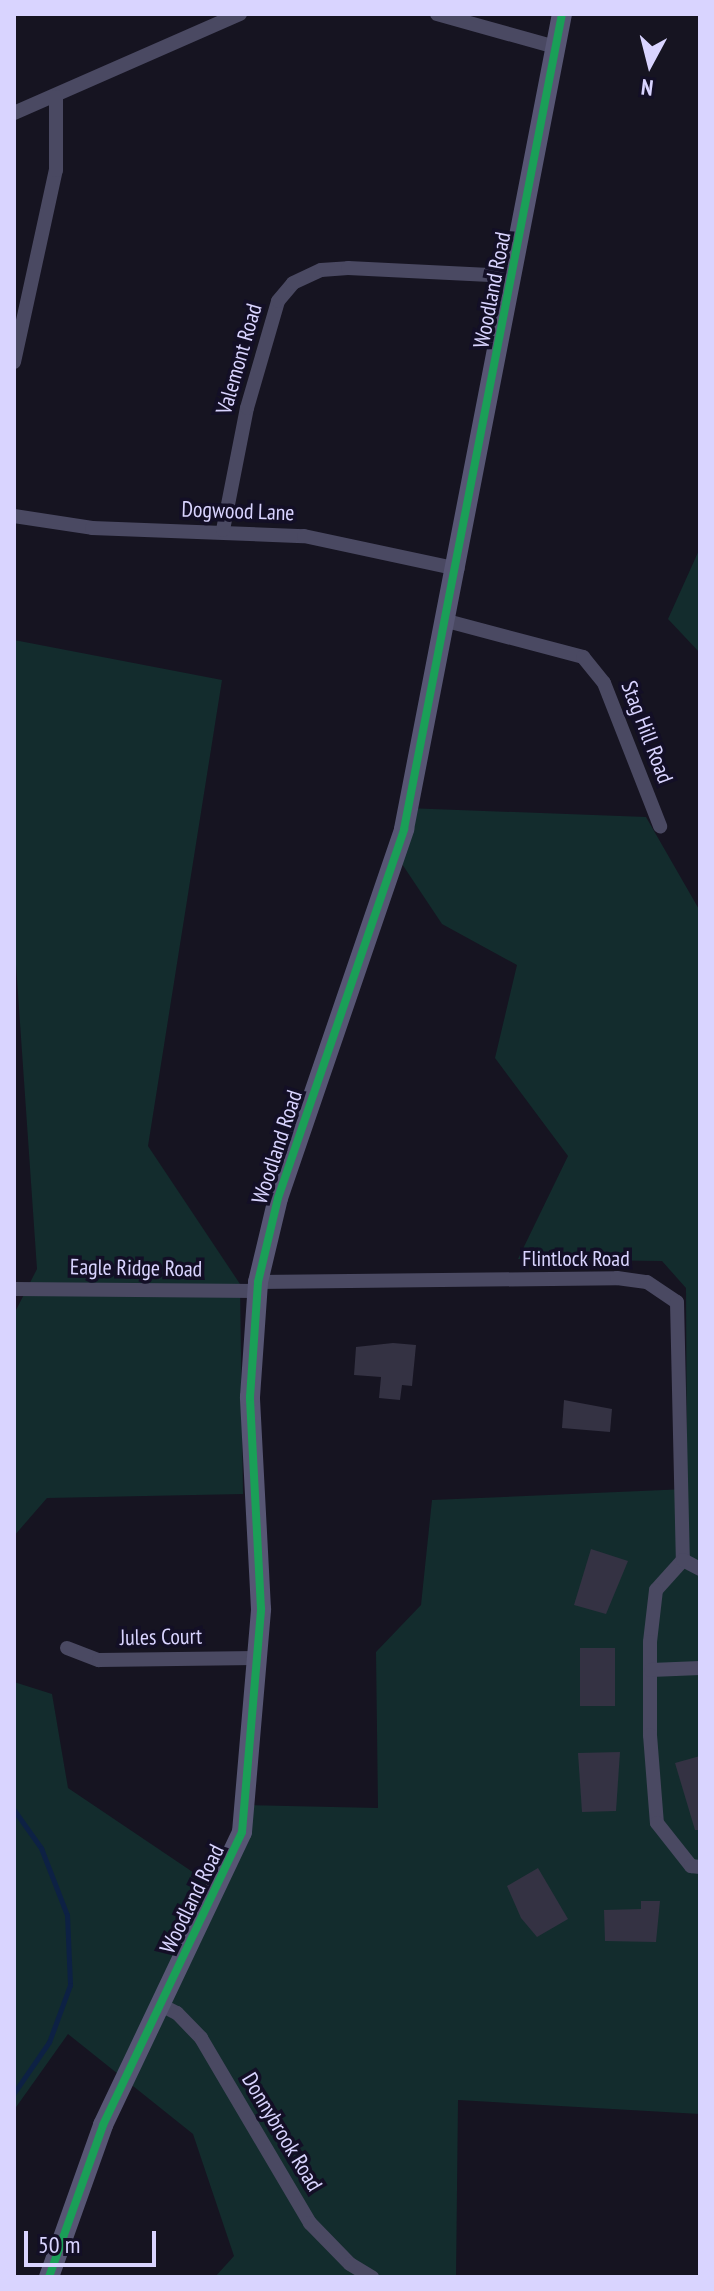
<!DOCTYPE html>
<style>
body{margin:0}
#map{position:relative;width:714px;height:2291px;overflow:hidden;background:#161421;font-family:"PT Sans Narrow",sans-serif}
div>[style]{position:absolute}
.green>*{inset:0;background:#132c2d}
.stream>*{height:5px;margin:-2.5px;padding:0 2.5px;transform-origin:2.5px;border-radius:2.5px;background:#0d2144}
.building>*{inset:0;background:#343243;transform-origin:0 0}
.street>*{height:14px;margin:-7px;padding:0 7px;transform-origin:7px;border-radius:7px;background:#4a4962}
.secondary>*{height:20px;margin:-10px;padding:0 10px;transform-origin:10px;border-radius:10px;background:#575674}
.cycleway>*{height:8px;margin:-4px;padding:0 4px;transform-origin:4px;border-radius:4px;background:#1a9f57}
span{translate:-50% -50%;white-space:nowrap;text-align:center;line-height:1.15;-webkit-text-stroke:7px #130f26;paint-order:stroke}
.street-label{font-size:22px;color:#d9d4ff}
.frame{position:absolute;inset:0;border:16px solid #d9d4ff;pointer-events:none}
.north{position:absolute;left:610px;top:24px;width:80px;height:80px;-webkit-text-stroke:6px #130f26;paint-order:stroke;rotate:187deg;font-size:22px;font-weight:700;line-height:32px;text-align:center;color:#d9d4ff}
.north::after{content:'';display:block;margin:auto;width:28px;height:36px;background:#d9d4ff;clip-path:polygon(50% 0,100% 100%,50% 72%,0 100%)}
.scale{position:absolute;left:24px;top:2231px;width:132px;height:36px;box-sizing:border-box;border:4px solid #d9d4ff;border-top:0;padding-left:10px;font-size:24px;line-height:28px;white-space:nowrap;color:#d9d4ff;-webkit-text-stroke:6px #130f26;paint-order:stroke}
</style>
<div id="map">
<div class="green">
<i style="clip-path:polygon(700px 548px,700px 653px,668px 619px)"></i>
<i style="clip-path:polygon(14px 640px,222px 680px,148px 1146px,240px 1284px,243px 1494px,47px 1498px,14px 1536px,14px 1314px,37px 1269px,14px 936px)"></i>
<i style="clip-path:polygon(406px 808px,646px 817px,700px 911px,700px 2114px,458px 2100px,456px 2277px,215px 2277px,234px 2256px,193px 2134px,68px 2034px,14px 2110px,14px 1682px,52px 1694px,68px 1788px,209px 1883px,248px 1805px,378px 1808px,376px 1652px,421px 1605px,432px 1500px,687px 1489px,686px 1288px,662px 1261px,518px 1259px,568px 1156px,495px 1058px,517px 965px,442px 924px,394px 852px)"></i>
</div>
<div class="stream">
<i style="left:14px;top:1810px;width:47px;rotate:54.6deg"></i>
<i style="left:41px;top:1848px;width:72px;rotate:68.8deg"></i>
<i style="left:67px;top:1915px;width:70px;rotate:87.5deg"></i>
<i style="left:70px;top:1985px;width:61px;rotate:110.2deg"></i>
<i style="left:49px;top:2042px;width:62px;rotate:124.5deg"></i>
</div>
<div class="building">
<i style="clip-path:polygon(393px 1343px,416px 1345px,412px 1386px,402px 1385px,400px 1400px,379px 1398px,381px 1377px,354px 1375px,356px 1347px)"></i>
<i style="clip-path:polygon(564px 1400px,612px 1409px,610px 1432px,562px 1428px)"></i>
<i style="clip-path:polygon(591px 1549px,628px 1561px,606px 1614px,574px 1605px)"></i>
<i style="left:580px;top:1648px;width:35px;height:58px"></i>
<i style="clip-path:polygon(620px 1752px,616px 1811px,582px 1812px,578px 1753px)"></i>
<i style="clip-path:polygon(700px 1756px,700px 1830px,695px 1830px,675px 1763px)"></i>
<i style="clip-path:polygon(538px 1868px,568px 1919px,537px 1937px,521px 1918px,507px 1886px)"></i>
<i style="clip-path:polygon(641px 1901px,660px 1901px,656px 1942px,605px 1941px,604px 1910px,641px 1909px)"></i>
</div>
<div class="street">
<i style="left:437px;top:14px;width:123px;rotate:15.6deg"></i>
<i style="left:14px;top:113px;width:247px;rotate:-23.7deg"></i>
<i style="left:14px;top:362px;width:197px;rotate:-77.7deg"></i>
<i style="left:56px;top:170px;width:73px;rotate:-90deg"></i>
<i style="left:14px;top:516px;width:79px;rotate:8.7deg"></i>
<i style="left:92px;top:528px;width:212px;rotate:2.2deg"></i>
<i style="left:304px;top:536px;width:157px;rotate:12.1deg"></i>
<i style="left:223px;top:530px;width:124px;rotate:-78.9deg"></i>
<i style="left:247px;top:408px;width:111px;rotate:-73.8deg"></i>
<i style="left:278px;top:301px;width:23px;rotate:-50deg"></i>
<i style="left:293px;top:283px;width:31px;rotate:-25deg"></i>
<i style="left:321px;top:270px;width:27px;rotate:-4deg"></i>
<i style="left:348px;top:268px;width:165px;rotate:2.8deg"></i>
<i style="left:447px;top:621px;width:141px;rotate:14.8deg"></i>
<i style="left:583px;top:657px;width:33px;rotate:51deg"></i>
<i style="left:604px;top:683px;width:154px;rotate:68.6deg"></i>
<i style="left:258px;top:1282px;width:359px;rotate:-0.6deg"></i>
<i style="left:617px;top:1278px;width:30px;rotate:8deg"></i>
<i style="left:647px;top:1282px;width:36px;rotate:34deg"></i>
<i style="left:677px;top:1302px;width:258px;rotate:88.7deg"></i>
<i style="left:683px;top:1560px;width:40px;rotate:132deg"></i>
<i style="left:656px;top:1590px;width:52px;rotate:96.6deg"></i>
<i style="left:650px;top:1642px;width:93px;rotate:90deg"></i>
<i style="left:650px;top:1735px;width:88px;rotate:85.5deg"></i>
<i style="left:657px;top:1823px;width:55px;rotate:51.7deg"></i>
<i style="left:691px;top:1866px;width:9px;rotate:6deg"></i>
<i style="left:14px;top:1289px;width:243px;rotate:0.5deg"></i>
<i style="left:683px;top:1560px;width:19px;rotate:28deg"></i>
<i style="left:67px;top:1648px;width:34px;rotate:21deg"></i>
<i style="left:99px;top:1660px;width:159px;rotate:-0.7deg"></i>
<i style="left:651px;top:1670px;width:49px;rotate:-2.3deg"></i>
<i style="left:161px;top:2005px;width:18px;rotate:27deg"></i>
<i style="left:177px;top:2013px;width:35px;rotate:46deg"></i>
<i style="left:201px;top:2038px;width:215px;rotate:59.5deg"></i>
<i style="left:310px;top:2223px;width:57px;rotate:45.7deg"></i>
<i style="left:350px;top:2264px;width:26px;rotate:31deg"></i>
</div>
<div class="secondary">
<i style="left:49px;top:2277px;width:161px;rotate:-70.4deg"></i>
<i style="left:103px;top:2125px;width:324px;rotate:-64.6deg"></i>
<i style="left:242px;top:1832px;width:224px;rotate:-85.1deg"></i>
<i style="left:261px;top:1609px;width:212px;rotate:-93deg"></i>
<i style="left:250px;top:1397px;width:115px;rotate:-86deg"></i>
<i style="left:258px;top:1282px;width:86px;rotate:-76.6deg"></i>
<i style="left:278px;top:1198px;width:390px;rotate:-71.1deg"></i>
<i style="left:404px;top:829px;width:830px;rotate:-79.03deg"></i>
</div>
<div class="cycleway">
<i style="left:49px;top:2277px;width:161px;rotate:-70.4deg"></i>
<i style="left:103px;top:2125px;width:324px;rotate:-64.6deg"></i>
<i style="left:242px;top:1832px;width:224px;rotate:-85.1deg"></i>
<i style="left:261px;top:1609px;width:212px;rotate:-93deg"></i>
<i style="left:250px;top:1397px;width:115px;rotate:-86deg"></i>
<i style="left:258px;top:1282px;width:86px;rotate:-76.6deg"></i>
<i style="left:278px;top:1198px;width:390px;rotate:-71.1deg"></i>
<i style="left:404px;top:829px;width:830px;rotate:-79.03deg"></i>
</div>
<div class="street-label">
<span style="left:492px;top:290px;rotate:-79deg">Woodland Road</span>
<span style="left:239px;top:359px;rotate:-74deg">Valemont Road</span>
<span style="left:238px;top:511px;rotate:2deg">Dogwood Lane</span>
<span style="left:647px;top:732px;rotate:69deg">Stag Hill Road</span>
<span style="left:277px;top:1147px;rotate:-72deg">Woodland Road</span>
<span style="left:576px;top:1259px">Flintlock Road</span>
<span style="left:136px;top:1268px;rotate:1deg">Eagle Ridge Road</span>
<span style="left:161px;top:1637px;rotate:-1deg">Jules Court</span>
<span style="left:192px;top:1899px;rotate:-64deg">Woodland Road</span>
<span style="left:282px;top:2132px;rotate:59deg">Donnybrook Road</span>
</div>
<div class="frame"></div>
<div class="north">N</div>
<div class="scale">50 m</div>
</div>
